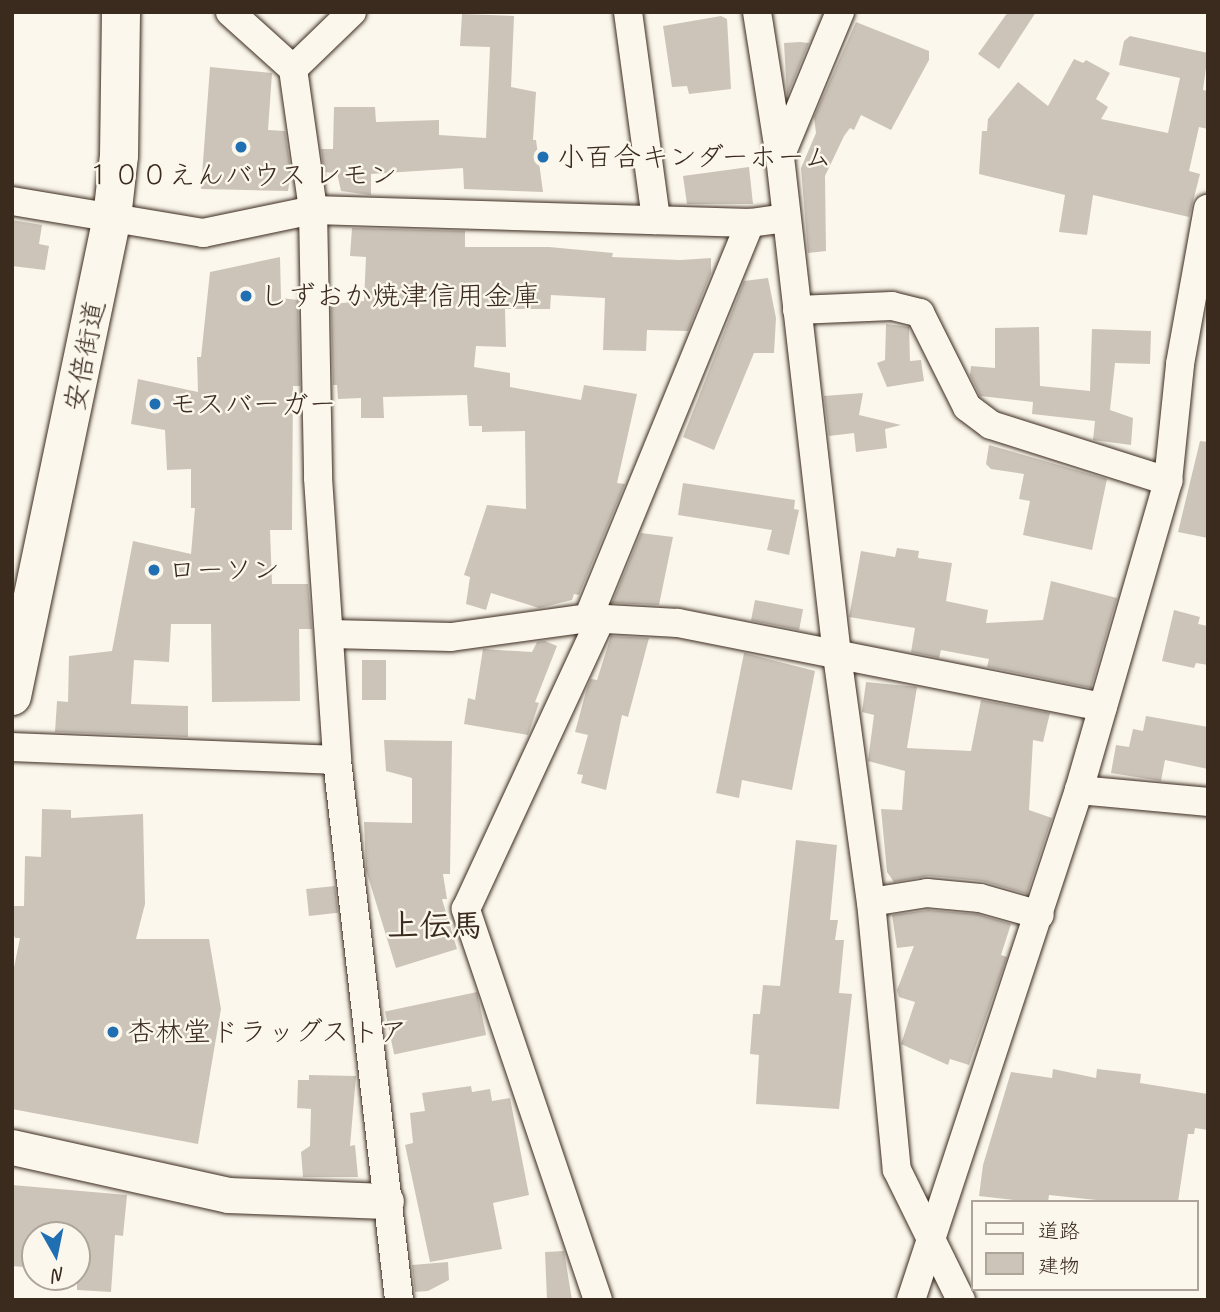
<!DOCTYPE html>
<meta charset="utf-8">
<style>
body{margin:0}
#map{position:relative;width:1220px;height:1312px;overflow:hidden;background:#fbf7ec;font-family:Caveat,"Klee One",sans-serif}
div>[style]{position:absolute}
.building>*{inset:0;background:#ccc4b9;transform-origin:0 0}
.roads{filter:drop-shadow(0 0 2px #3b2a1e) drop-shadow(0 0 2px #3b2a1e)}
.minor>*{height:28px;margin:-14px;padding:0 14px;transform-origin:14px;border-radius:14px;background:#fbf7ec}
.tertiary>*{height:35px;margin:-17.5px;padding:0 17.5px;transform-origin:17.5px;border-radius:17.5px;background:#fbf7ec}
.primary>*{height:38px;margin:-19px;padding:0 19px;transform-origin:19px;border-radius:19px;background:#fbf7ec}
.dots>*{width:19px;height:19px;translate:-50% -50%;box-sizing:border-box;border:4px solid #fbf7ec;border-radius:50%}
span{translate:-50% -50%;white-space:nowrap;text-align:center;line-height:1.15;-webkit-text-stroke:5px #fbf7ec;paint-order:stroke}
.poi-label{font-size:28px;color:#3b2a1e}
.left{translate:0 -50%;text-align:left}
.street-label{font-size:28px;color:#3b2a1e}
.quarter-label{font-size:32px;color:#3b2a1e;font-weight:700}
.frame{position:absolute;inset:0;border:14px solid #3b2a1e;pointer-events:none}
.legend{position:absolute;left:971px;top:1200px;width:228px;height:91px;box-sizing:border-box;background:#fbf7ec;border:2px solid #aea59a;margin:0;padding:9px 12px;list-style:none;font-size:21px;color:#3b2a1e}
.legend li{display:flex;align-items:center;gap:14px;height:35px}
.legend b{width:35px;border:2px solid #aea59a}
.north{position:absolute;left:21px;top:1221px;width:70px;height:70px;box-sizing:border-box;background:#fbf7ec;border:2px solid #aea59a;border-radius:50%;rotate:171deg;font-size:19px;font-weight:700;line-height:28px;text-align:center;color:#3b2a1e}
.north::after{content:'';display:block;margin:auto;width:24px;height:32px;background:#1f6fb2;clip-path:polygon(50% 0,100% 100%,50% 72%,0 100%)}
</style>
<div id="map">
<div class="building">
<i style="clip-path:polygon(1008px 12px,1036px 12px,999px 69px,978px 54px)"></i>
<i style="clip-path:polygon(462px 14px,514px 16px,511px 87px,536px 92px,533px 140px,536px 140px,543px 192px,464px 189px,463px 168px,371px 174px,371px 195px,341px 191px,337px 173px,324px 172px,321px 149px,333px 149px,334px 107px,375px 107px,376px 122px,439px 120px,439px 135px,486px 138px,490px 47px,460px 46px)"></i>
<i style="clip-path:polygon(721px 16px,727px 19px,731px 89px,689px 94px,687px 86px,672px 87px,663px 26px)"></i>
<i style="clip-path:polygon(856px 22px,929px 51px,929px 60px,891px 130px,861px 115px,854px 130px,850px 128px,844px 136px,825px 176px,826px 251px,808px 253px,801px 168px,816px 133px,814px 117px)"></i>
<i style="clip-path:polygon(1130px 36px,1208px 53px,1203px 90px,1208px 91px,1208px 129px,1199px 127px,1189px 171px,1200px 174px,1189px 217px,1093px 195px,1087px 235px,1059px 232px,1065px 195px,979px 174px,982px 131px,987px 131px,988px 119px,1018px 82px,1048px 106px,1074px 59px,1083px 63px,1086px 60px,1110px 73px,1096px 99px,1108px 107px,1101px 119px,1168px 133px,1180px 78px,1119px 65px,1124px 41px)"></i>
<i style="clip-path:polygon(800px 42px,809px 43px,787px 96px,784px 43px)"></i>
<i style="clip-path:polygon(210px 67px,272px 73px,268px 130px,285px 131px,291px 171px,288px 191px,201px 189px)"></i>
<i style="clip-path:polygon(749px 167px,753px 204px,687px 204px,683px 176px)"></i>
<i style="clip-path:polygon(12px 220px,42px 225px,39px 244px,49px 246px,45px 270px,12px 266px)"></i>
<i style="clip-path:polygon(352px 228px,465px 231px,465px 247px,549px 247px,613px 253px,612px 257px,680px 260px,711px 258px,711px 273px,688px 331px,647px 330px,646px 351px,603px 350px,605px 298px,551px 295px,550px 309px,505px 309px,506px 347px,476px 346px,474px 367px,510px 373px,510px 387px,581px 400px,584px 385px,637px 394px,617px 483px,625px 484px,579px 595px,574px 594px,572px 600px,539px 608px,491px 593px,486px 610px,466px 604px,470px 577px,464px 575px,487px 505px,526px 509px,525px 431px,482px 432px,482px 426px,469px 426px,467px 395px,383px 397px,384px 418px,361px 418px,361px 398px,338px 399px,337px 385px,333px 385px,331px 304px,364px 301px,366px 257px,350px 256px)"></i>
<i style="clip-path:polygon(280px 257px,281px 298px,298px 300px,300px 386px,293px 386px,292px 530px,270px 530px,272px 584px,308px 584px,312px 629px,299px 629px,300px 701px,212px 702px,211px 624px,171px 624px,169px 662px,134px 660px,131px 704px,188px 706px,188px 737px,55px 732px,57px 701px,68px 702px,69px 656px,112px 651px,133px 541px,191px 554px,195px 508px,191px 508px,191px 469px,167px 470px,165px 430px,131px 424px,138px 379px,198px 392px,197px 357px,201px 357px,210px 272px)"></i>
<i style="clip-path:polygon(768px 278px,776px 318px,774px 353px,754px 353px,714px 450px,683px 437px,744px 281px)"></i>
<i style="clip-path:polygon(886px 324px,909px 327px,910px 361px,921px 360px,924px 381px,887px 387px,877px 363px,885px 360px)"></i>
<i style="clip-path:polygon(1039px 327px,1040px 386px,1090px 391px,1092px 329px,1151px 331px,1150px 364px,1115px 363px,1110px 410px,1133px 418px,1131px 445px,1093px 440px,1095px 421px,1032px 414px,1033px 402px,980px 396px,970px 375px,971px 366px,995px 368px,995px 328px)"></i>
<i style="clip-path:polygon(863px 393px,859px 415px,901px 425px,885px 429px,887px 448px,856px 452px,854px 433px,829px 436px,824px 396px)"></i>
<i style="clip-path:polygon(1200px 441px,1208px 442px,1208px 538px,1178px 532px)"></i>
<i style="clip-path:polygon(989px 445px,1107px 479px,1092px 550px,1023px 535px,1030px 501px,1019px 499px,1024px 474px,991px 469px,986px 464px)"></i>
<i style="clip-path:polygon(683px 483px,795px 500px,794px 509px,799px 510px,789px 555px,767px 550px,772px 530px,678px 515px)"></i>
<i style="clip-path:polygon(641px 533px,673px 537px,659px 605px,612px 603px)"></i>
<i style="clip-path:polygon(897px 548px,919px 551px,918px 558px,952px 563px,946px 601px,988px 610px,986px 623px,1043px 620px,1051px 581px,1117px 598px,1091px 688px,987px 667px,989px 659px,962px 654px,941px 650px,939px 658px,911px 652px,915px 628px,849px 617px,861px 551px,895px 557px)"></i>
<i style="left:755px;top:600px;width:49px;height:21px;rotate:11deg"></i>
<i style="clip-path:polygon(1174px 610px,1200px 617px,1198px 624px,1208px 626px,1208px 665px,1196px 663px,1194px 668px,1162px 661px)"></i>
<i style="clip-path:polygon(611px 636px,649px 638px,628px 717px,622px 715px,606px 790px,581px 783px,583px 775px,577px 774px,588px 735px,575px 732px,587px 688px,591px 679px,597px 680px)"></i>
<i style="clip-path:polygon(545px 641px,557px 646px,535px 702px,539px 703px,528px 735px,464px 724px,468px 698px,475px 700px,483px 649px,532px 652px,537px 642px)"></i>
<i style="clip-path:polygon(744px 653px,815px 671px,792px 790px,742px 780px,739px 798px,716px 793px)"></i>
<i style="left:362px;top:660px;width:24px;height:40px"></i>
<i style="clip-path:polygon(866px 682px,917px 687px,907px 748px,971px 751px,981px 700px,1050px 713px,1043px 742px,1033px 740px,1029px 810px,1052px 818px,1027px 894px,982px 881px,929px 876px,894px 882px,887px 872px,881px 809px,902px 810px,905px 771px,868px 761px,874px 715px,862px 712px)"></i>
<i style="clip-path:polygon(1146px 716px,1208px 727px,1208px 769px,1165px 760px,1161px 781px,1111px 773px,1116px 745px,1129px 747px,1133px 729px,1143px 731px)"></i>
<i style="clip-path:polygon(384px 740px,452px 741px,450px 874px,443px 874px,447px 899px,442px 899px,457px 949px,396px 968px,366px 870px,364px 822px,412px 823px,412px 778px,386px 771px)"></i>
<i style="clip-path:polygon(42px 809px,71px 810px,71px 818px,143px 814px,145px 904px,136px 939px,209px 939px,221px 1009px,198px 1144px,12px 1109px,12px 977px,20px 938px,15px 938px,12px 930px,12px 906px,24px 906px,25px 856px,41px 857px)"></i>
<i style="clip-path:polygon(796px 840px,837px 845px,830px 920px,838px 920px,835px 940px,844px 940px,839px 993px,852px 994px,839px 1109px,756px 1104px,759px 1055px,750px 1054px,753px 1014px,760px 1014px,763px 985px,780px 986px)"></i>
<i style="left:335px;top:886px;width:27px;height:29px;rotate:84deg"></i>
<i style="clip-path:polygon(928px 910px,977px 914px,1011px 924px,1001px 955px,1007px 957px,969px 1065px,950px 1059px,948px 1065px,901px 1044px,915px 1002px,899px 997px,897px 990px,914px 946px,897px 948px,892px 915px)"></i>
<i style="left:477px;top:992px;width:44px;height:94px;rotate:78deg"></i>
<i style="clip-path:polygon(1053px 1069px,1096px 1078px,1097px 1069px,1141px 1074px,1140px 1083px,1208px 1094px,1208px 1130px,1195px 1128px,1194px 1134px,1188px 1134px,1178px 1202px,1115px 1202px,1049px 1195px,1048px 1202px,1032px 1202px,979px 1196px,983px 1165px,1011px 1072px,1052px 1078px)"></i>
<i style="clip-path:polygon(309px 1075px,356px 1076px,350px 1146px,355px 1145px,358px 1177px,303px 1177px,301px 1152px,310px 1146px,311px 1109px,297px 1108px,298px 1080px,309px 1080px)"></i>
<i style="clip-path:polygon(471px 1086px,472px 1092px,490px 1089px,492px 1101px,510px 1098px,529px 1195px,493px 1203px,502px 1249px,430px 1262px,405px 1145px,413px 1143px,410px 1113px,425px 1111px,422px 1093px)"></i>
<i style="clip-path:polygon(12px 1185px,127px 1195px,123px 1236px,115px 1235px,111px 1292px,77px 1290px,77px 1234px,35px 1231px,35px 1268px,12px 1266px)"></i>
<i style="clip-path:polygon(564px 1251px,572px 1300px,547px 1300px,545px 1252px)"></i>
<i style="clip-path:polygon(448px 1262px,449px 1280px,428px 1291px,415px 1292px,412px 1265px)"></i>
</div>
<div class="roads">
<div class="minor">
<i style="left:230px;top:12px;width:85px;rotate:42.1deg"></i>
<i style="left:293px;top:69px;width:142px;rotate:81.9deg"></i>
<i style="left:313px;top:210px;width:268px;rotate:88.9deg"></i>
<i style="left:318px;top:478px;width:283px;rotate:86.1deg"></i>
<i style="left:337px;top:760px;width:544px;rotate:83.45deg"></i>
<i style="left:628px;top:12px;width:210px;rotate:82.3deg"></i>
<i style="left:757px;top:12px;width:147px;rotate:81deg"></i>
<i style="left:780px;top:157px;width:501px;rotate:83.47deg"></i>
<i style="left:837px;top:655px;width:249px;rotate:82.2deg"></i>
<i style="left:871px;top:902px;width:269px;rotate:84.5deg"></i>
<i style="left:897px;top:1170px;width:145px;rotate:63.8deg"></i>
<i style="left:293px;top:69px;width:82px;rotate:-44deg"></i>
<i style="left:780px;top:157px;width:157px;rotate:-67.5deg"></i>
<i style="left:12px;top:201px;width:194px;rotate:9.5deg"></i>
<i style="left:203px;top:233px;width:112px;rotate:-11.8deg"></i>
<i style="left:313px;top:210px;width:437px;rotate:1.7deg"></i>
<i style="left:750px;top:223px;width:34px;rotate:-8deg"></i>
<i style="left:797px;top:310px;width:95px;rotate:-2.4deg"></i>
<i style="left:892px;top:306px;width:29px;rotate:14deg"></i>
<i style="left:920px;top:313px;width:105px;rotate:63.4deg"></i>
<i style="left:967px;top:407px;width:30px;rotate:37deg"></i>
<i style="left:991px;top:425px;width:186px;rotate:17.6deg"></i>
<i style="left:588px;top:618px;width:427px;rotate:-67.7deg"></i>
<i style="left:331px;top:634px;width:120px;rotate:1.4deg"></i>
<i style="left:451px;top:637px;width:138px;rotate:-7.9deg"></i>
<i style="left:588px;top:618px;width:90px;rotate:3.2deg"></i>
<i style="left:678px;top:623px;width:433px;rotate:11.2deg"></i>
<i style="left:12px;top:747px;width:325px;rotate:2.3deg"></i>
<i style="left:1079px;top:790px;width:130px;rotate:5.3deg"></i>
<i style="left:871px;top:902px;width:57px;rotate:-9.1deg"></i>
<i style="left:927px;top:893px;width:53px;rotate:5.4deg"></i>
<i style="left:980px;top:898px;width:62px;rotate:15.8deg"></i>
<i style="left:598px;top:1300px;width:413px;rotate:-108.7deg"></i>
<i style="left:466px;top:909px;width:321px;rotate:-65.1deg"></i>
<i style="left:911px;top:1300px;width:537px;rotate:-71.77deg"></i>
<i style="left:1079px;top:790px;width:322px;rotate:-73.9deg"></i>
<i style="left:1168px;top:481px;width:118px;rotate:-84.1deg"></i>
<i style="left:1180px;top:364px;width:158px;rotate:-79.8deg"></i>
</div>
<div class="tertiary">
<i style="left:12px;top:1147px;width:221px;rotate:12.5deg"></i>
<i style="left:228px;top:1195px;width:158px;rotate:2.2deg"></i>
</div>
<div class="primary">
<i style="left:12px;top:696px;width:488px;rotate:-78.2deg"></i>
<i style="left:112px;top:218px;width:62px;rotate:-83.6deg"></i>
<i style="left:119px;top:156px;width:144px;rotate:-89.2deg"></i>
</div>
</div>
<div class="dots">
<i style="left:241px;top:147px;background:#1f6fb2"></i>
<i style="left:543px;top:157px;background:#1f6fb2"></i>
<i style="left:246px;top:296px;background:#1f6fb2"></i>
<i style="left:155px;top:404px;background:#1f6fb2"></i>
<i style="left:154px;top:570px;background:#1f6fb2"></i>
<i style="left:113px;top:1032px;background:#1f6fb2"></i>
</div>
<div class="poi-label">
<span class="left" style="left:557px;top:157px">小百合キンダーホーム</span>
<span style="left:241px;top:175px">１００えんバウス レモン</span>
<span class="left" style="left:260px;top:296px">しずおか焼津信用金庫</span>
<span class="left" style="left:169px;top:404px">モスバーガー</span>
<span class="left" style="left:168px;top:570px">ローソン</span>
<span class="left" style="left:127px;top:1032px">杏林堂ドラッグストア</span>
</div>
<div class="street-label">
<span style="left:85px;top:356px;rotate:-79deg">安倍街道</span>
</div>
<div class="quarter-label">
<span style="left:435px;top:926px">上伝馬</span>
</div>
<div class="frame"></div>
<ul class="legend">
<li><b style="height:9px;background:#fbf7ec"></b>道路</li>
<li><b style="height:19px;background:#ccc4b9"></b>建物</li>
</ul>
<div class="north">N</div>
</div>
